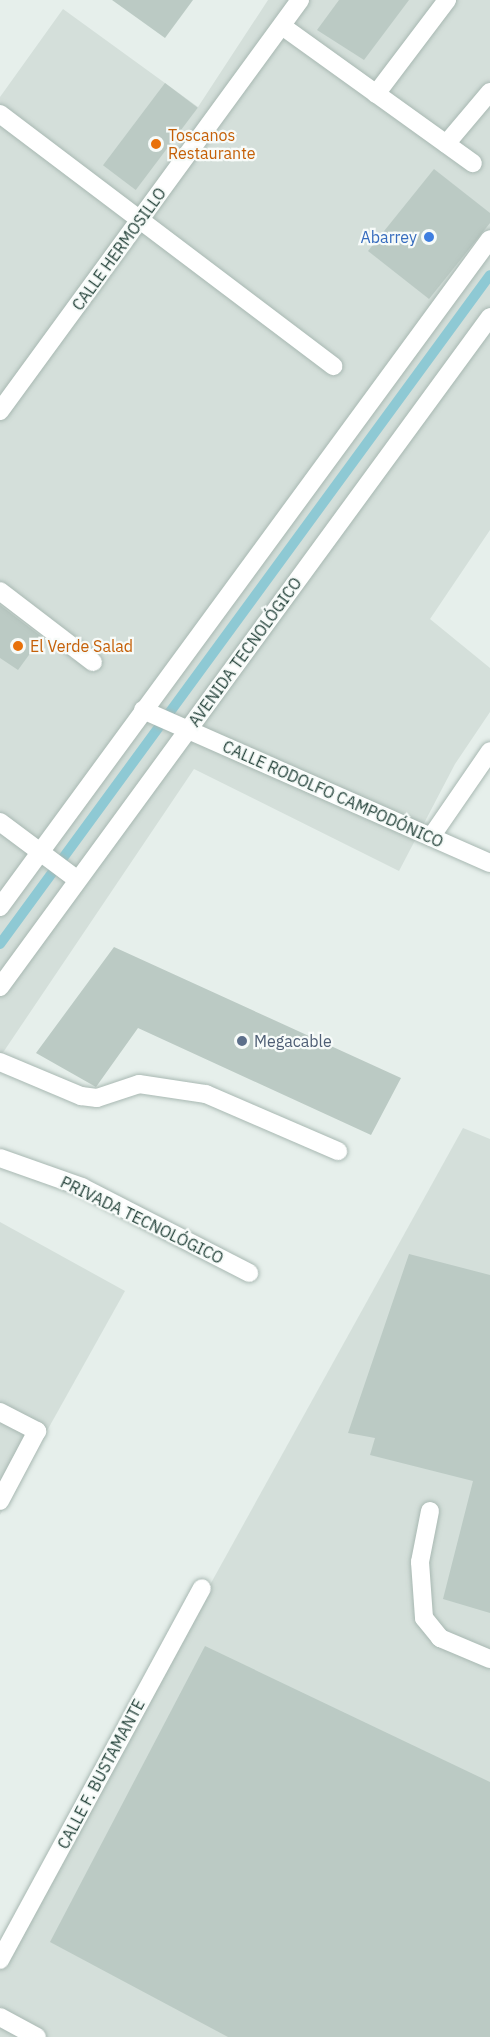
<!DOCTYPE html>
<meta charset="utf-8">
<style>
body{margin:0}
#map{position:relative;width:490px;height:2037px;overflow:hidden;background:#e6efeb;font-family:"IBM Plex Sans",sans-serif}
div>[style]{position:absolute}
.built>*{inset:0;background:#d4dfda}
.stream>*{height:10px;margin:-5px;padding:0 5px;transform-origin:5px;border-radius:5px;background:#8ec9d4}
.building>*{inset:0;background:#bbcac4;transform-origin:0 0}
.roads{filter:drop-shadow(0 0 2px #a8b8b2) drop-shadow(0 0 2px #a8b8b2)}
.lane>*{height:18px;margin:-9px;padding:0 9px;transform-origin:9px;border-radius:9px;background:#fff}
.street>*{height:18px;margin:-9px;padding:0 9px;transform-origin:9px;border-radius:9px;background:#fff}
.secondary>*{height:18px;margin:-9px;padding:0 9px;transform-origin:9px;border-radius:9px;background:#fff}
.dots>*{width:16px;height:16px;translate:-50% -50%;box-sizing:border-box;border:3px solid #f7fbf9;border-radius:50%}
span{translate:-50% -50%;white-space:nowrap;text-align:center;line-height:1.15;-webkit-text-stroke:4.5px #f7fbf9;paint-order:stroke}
.food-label{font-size:16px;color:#c56008}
.left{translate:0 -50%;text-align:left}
.shop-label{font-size:16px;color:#366cbe}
.right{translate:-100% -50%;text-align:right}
.street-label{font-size:16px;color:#24423a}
.service-label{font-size:16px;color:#4e5e75}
</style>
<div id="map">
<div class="built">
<i style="clip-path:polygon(268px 0,490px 0,490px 530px,430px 619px,490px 668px,490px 712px,455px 764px,399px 871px,194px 769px,0 1057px,0 97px,63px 9px,198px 107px)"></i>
<i style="clip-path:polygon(463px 1128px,490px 1139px,490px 2037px,0 2037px,0 1964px)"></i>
<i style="clip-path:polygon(0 1222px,125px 1291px,0 1515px)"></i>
</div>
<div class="stream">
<i style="left:0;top:944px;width:829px;rotate:-53.78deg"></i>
</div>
<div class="building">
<i style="clip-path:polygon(112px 0,193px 0,165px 38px)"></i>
<i style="clip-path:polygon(339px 0,409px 0,364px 60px,317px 30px)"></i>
<i style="left:165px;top:83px;width:41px;height:103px;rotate:37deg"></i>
<i style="clip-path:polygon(434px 169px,490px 213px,490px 223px,429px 299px,368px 251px)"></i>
<i style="clip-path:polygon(0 605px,42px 637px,18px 670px,0 658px)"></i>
<i style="clip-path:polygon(114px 947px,401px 1078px,371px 1135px,138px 1028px,96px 1087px,36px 1053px)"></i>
<i style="clip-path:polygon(409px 1254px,490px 1275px,490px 1613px,443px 1599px,473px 1481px,370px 1455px,375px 1438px,348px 1433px)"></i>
<i style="clip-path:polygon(205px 1646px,490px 1782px,490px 2037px,228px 2037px,50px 1942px)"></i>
</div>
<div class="roads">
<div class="lane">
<i style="left:282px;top:26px;width:235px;rotate:35.7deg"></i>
<i style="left:376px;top:94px;width:118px;rotate:-52.9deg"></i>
<i style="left:446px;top:144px;width:68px;rotate:-49.8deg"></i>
<i style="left:430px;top:1511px;width:52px;rotate:101.1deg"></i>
<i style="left:420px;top:1562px;width:56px;rotate:85.9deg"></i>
<i style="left:424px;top:1618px;width:26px;rotate:51deg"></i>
<i style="left:440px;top:1638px;width:54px;rotate:22.8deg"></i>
</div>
<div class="street">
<i style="left:0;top:114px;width:418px;rotate:37.1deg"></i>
<i style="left:0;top:411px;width:509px;rotate:-53.87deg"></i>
<i style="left:0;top:591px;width:117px;rotate:37.4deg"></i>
<i style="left:143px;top:710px;width:379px;rotate:23.8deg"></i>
<i style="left:0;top:822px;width:94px;rotate:36.7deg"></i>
<i style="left:431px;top:837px;width:104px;rotate:-55.5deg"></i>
<i style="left:0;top:1062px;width:88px;rotate:22.8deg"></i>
<i style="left:81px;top:1096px;width:16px;rotate:7deg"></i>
<i style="left:97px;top:1098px;width:44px;rotate:-18.4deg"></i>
<i style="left:139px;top:1084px;width:68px;rotate:8.5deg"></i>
<i style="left:206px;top:1094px;width:144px;rotate:23.4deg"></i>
<i style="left:0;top:1158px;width:87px;rotate:19.5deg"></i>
<i style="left:82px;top:1187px;width:188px;rotate:27.2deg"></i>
<i style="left:0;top:1412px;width:42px;rotate:27.2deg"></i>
<i style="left:37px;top:1431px;width:79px;rotate:117.9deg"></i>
<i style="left:0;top:1960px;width:423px;rotate:-61.5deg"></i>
<i style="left:0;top:2017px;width:42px;rotate:28.4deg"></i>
</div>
<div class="secondary">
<i style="left:0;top:907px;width:828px;rotate:-53.74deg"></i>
<i style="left:0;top:987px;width:830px;rotate:-53.82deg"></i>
</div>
</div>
<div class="dots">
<i style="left:156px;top:144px;background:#e8710a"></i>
<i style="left:429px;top:237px;background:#3f7fe0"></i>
<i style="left:18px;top:646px;background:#e8710a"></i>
<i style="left:242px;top:1041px;background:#5c6f8a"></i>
</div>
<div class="food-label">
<span class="left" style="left:168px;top:144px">Toscanos<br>Restaurante</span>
<span class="left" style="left:30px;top:646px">El Verde Salad</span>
</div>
<div class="shop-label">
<span class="right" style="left:417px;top:237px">Abarrey</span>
</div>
<div class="street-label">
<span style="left:119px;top:249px;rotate:-54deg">CALLE HERMOSILLO</span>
<span style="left:245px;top:652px;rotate:-54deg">AVENIDA TECNOLÓGICO</span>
<span style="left:333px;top:794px;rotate:24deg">CALLE RODOLFO CAMPODÓNICO</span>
<span style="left:142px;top:1220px;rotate:26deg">PRIVADA TECNOLÓGICO</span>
<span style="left:101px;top:1774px;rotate:-62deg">CALLE F. BUSTAMANTE</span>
</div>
<div class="service-label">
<span class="left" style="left:254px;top:1041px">Megacable</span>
</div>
</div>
